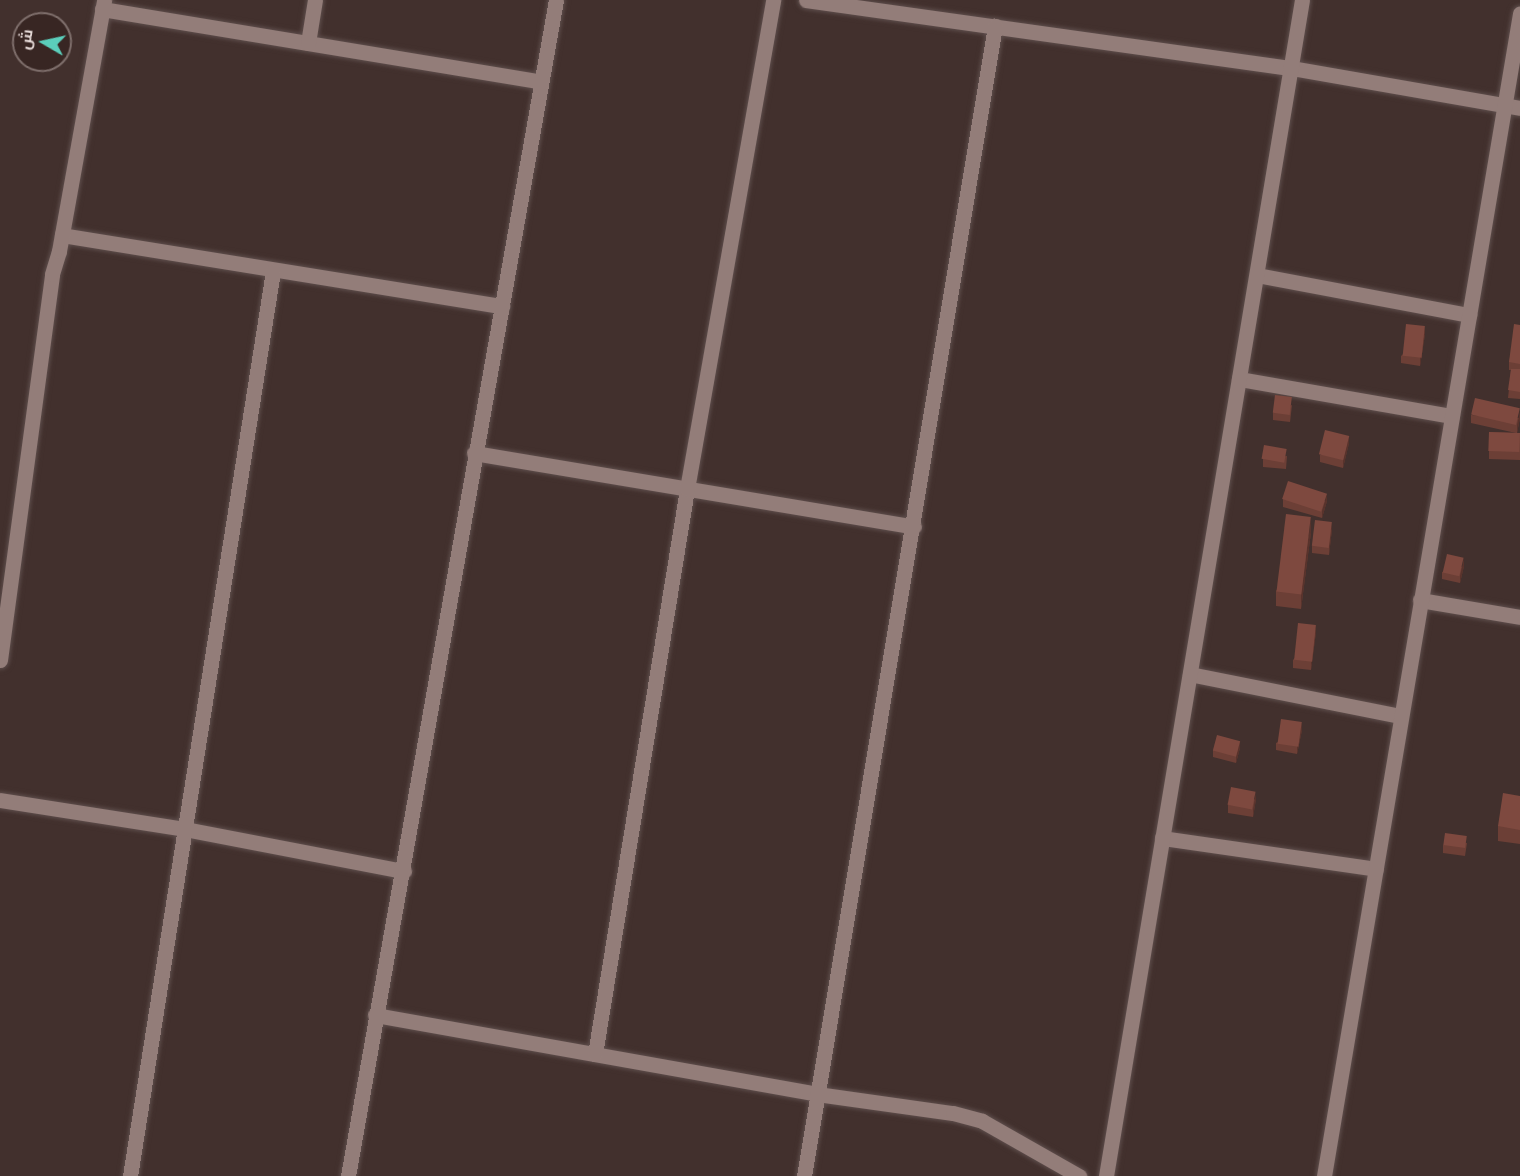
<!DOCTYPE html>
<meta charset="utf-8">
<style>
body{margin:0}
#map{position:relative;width:1520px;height:1176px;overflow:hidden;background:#42302d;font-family:"Source Sans 3",Cairo,sans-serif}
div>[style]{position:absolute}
.roads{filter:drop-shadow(0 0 2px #5e4e4c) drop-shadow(0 0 2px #5e4e4c)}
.minor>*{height:15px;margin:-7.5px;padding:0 7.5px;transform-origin:7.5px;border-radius:7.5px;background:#937d79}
.wall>*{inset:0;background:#6c3f36}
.shaded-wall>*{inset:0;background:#58332c}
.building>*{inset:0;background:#7e493f;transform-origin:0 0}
span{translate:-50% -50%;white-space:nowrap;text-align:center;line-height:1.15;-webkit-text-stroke:6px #382623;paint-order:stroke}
.north{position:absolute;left:12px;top:12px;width:60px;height:60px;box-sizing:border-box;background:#382623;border:2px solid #7e6e6b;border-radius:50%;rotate:279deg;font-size:16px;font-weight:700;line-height:24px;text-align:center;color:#e6dad8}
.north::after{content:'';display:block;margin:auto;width:21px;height:27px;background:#5bcebb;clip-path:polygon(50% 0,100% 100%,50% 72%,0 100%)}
</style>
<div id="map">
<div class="roads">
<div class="minor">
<i style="left:806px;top:0;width:490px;rotate:8deg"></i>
<i style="left:1291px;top:68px;width:232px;rotate:9.9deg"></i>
<i style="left:102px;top:9px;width:445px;rotate:9.4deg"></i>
<i style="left:308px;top:43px;width:44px;rotate:-80.8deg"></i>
<i style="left:62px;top:235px;width:446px;rotate:9.2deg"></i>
<i style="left:1257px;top:275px;width:216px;rotate:10.7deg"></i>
<i style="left:1239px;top:379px;width:216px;rotate:9.9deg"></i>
<i style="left:474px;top:453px;width:446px;rotate:9.5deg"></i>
<i style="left:1420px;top:600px;width:101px;rotate:9.6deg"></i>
<i style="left:0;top:660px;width:389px;rotate:-82.3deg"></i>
<i style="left:52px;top:274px;width:24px;rotate:-73deg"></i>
<i style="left:59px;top:251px;width:255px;rotate:-79.8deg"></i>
<i style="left:1190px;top:674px;width:215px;rotate:11.3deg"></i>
<i style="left:0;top:800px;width:187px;rotate:8.9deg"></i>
<i style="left:185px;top:829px;width:223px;rotate:10.9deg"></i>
<i style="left:1162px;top:838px;width:216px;rotate:8.2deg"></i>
<i style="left:375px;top:1015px;width:449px;rotate:10.1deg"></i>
<i style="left:817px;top:1094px;width:137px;rotate:8deg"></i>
<i style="left:953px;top:1113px;width:30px;rotate:15deg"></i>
<i style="left:982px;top:1121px;width:112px;rotate:29.6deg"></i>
<i style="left:595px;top:1054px;width:572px;rotate:-80.75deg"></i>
<i style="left:687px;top:489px;width:497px;rotate:-80deg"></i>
<i style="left:130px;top:1176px;width:916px;rotate:-81.02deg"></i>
<i style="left:348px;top:1176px;width:1194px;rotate:-79.97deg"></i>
<i style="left:804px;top:1176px;width:1166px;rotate:-80.57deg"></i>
<i style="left:1106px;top:1176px;width:1192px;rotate:-80.54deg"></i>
<i style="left:1324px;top:1176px;width:1179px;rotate:-80.43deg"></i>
</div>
</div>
<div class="wall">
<i style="clip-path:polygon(1520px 325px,1520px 399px,1508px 398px,1511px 370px,1509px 370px,1509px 362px)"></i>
<i style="clip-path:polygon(1425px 334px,1420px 366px,1401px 363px,1401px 356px)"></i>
<i style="clip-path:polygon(1292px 405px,1290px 422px,1273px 420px,1273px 413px)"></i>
<i style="clip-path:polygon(1471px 415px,1520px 418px,1517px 433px,1520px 433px,1520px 460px,1489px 459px,1489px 432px,1516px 433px,1471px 423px)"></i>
<i style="clip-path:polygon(1349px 443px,1343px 468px,1320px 462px,1320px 455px)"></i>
<i style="clip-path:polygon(1287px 456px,1286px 469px,1263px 467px,1263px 459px)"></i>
<i style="clip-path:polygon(1283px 499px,1327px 501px,1322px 518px,1283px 507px)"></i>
<i style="clip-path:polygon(1332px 529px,1329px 555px,1312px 553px,1312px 546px)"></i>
<i style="clip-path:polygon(1311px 532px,1301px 609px,1276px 606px,1276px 591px)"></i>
<i style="clip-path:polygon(1464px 566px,1460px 583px,1442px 579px,1442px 572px)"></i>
<i style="clip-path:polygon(1316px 632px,1311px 670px,1293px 668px,1293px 660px)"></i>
<i style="clip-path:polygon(1302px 730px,1297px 754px,1276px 750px,1276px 743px)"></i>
<i style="clip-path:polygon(1240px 748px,1236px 763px,1213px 757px,1213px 750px)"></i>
<i style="clip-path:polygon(1520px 796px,1520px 844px,1498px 841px,1498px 826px)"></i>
<i style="clip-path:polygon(1256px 799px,1253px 817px,1228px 813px,1228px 805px)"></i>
<i style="clip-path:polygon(1467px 843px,1465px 856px,1443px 853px,1443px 845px)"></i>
</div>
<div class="shaded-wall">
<i style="clip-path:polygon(1425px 326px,1425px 334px,1420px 366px,1420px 358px)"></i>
<i style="clip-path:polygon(1520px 411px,1520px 418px,1517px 433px,1517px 425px)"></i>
<i style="clip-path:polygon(1349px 436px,1349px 443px,1343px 468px,1343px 460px)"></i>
<i style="clip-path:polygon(1327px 494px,1327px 501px,1322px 518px,1322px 511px)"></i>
<i style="clip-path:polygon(1311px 517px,1311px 532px,1301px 609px,1301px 594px)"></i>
<i style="clip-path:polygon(1332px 522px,1332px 529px,1329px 555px,1329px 547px)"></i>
<i style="clip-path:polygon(1464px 558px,1464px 566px,1460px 583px,1460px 576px)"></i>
<i style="clip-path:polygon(1316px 625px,1316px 632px,1311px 670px,1311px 663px)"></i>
<i style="clip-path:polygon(1302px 722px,1302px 730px,1297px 754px,1297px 746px)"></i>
<i style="clip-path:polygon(1240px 741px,1240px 748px,1236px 763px,1236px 756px)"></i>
<i style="clip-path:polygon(1256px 792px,1256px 799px,1253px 817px,1253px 810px)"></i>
</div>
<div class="building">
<i style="left:1406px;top:324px;width:19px;height:32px;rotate:6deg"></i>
<i style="clip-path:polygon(1514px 324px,1520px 325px,1520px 364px,1509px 362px)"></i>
<i style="clip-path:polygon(1511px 369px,1520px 369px,1520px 392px,1508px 390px)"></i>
<i style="left:1275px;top:395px;width:17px;height:18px;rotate:7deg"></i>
<i style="left:1475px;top:398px;width:46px;height:17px;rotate:13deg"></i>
<i style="left:1325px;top:430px;width:25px;height:25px;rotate:14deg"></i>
<i style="left:1489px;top:432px;width:31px;height:19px;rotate:2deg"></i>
<i style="left:1264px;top:445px;width:23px;height:14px;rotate:10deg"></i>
<i style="left:1288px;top:481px;width:41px;height:19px;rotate:18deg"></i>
<i style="left:1286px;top:514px;width:25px;height:78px;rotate:7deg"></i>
<i style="left:1315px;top:520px;width:17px;height:26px;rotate:7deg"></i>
<i style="left:1447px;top:554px;width:17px;height:19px;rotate:13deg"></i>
<i style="left:1298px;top:623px;width:18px;height:37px;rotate:6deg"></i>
<i style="left:1281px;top:719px;width:21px;height:25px;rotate:8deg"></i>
<i style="left:1217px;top:735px;width:24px;height:16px;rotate:15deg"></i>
<i style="left:1231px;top:787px;width:25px;height:18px;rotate:11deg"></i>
<i style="clip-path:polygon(1503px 793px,1520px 796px,1520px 830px,1498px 826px)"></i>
<i style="left:1445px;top:833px;width:22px;height:12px;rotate:8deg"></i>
</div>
<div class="north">ش</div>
</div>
